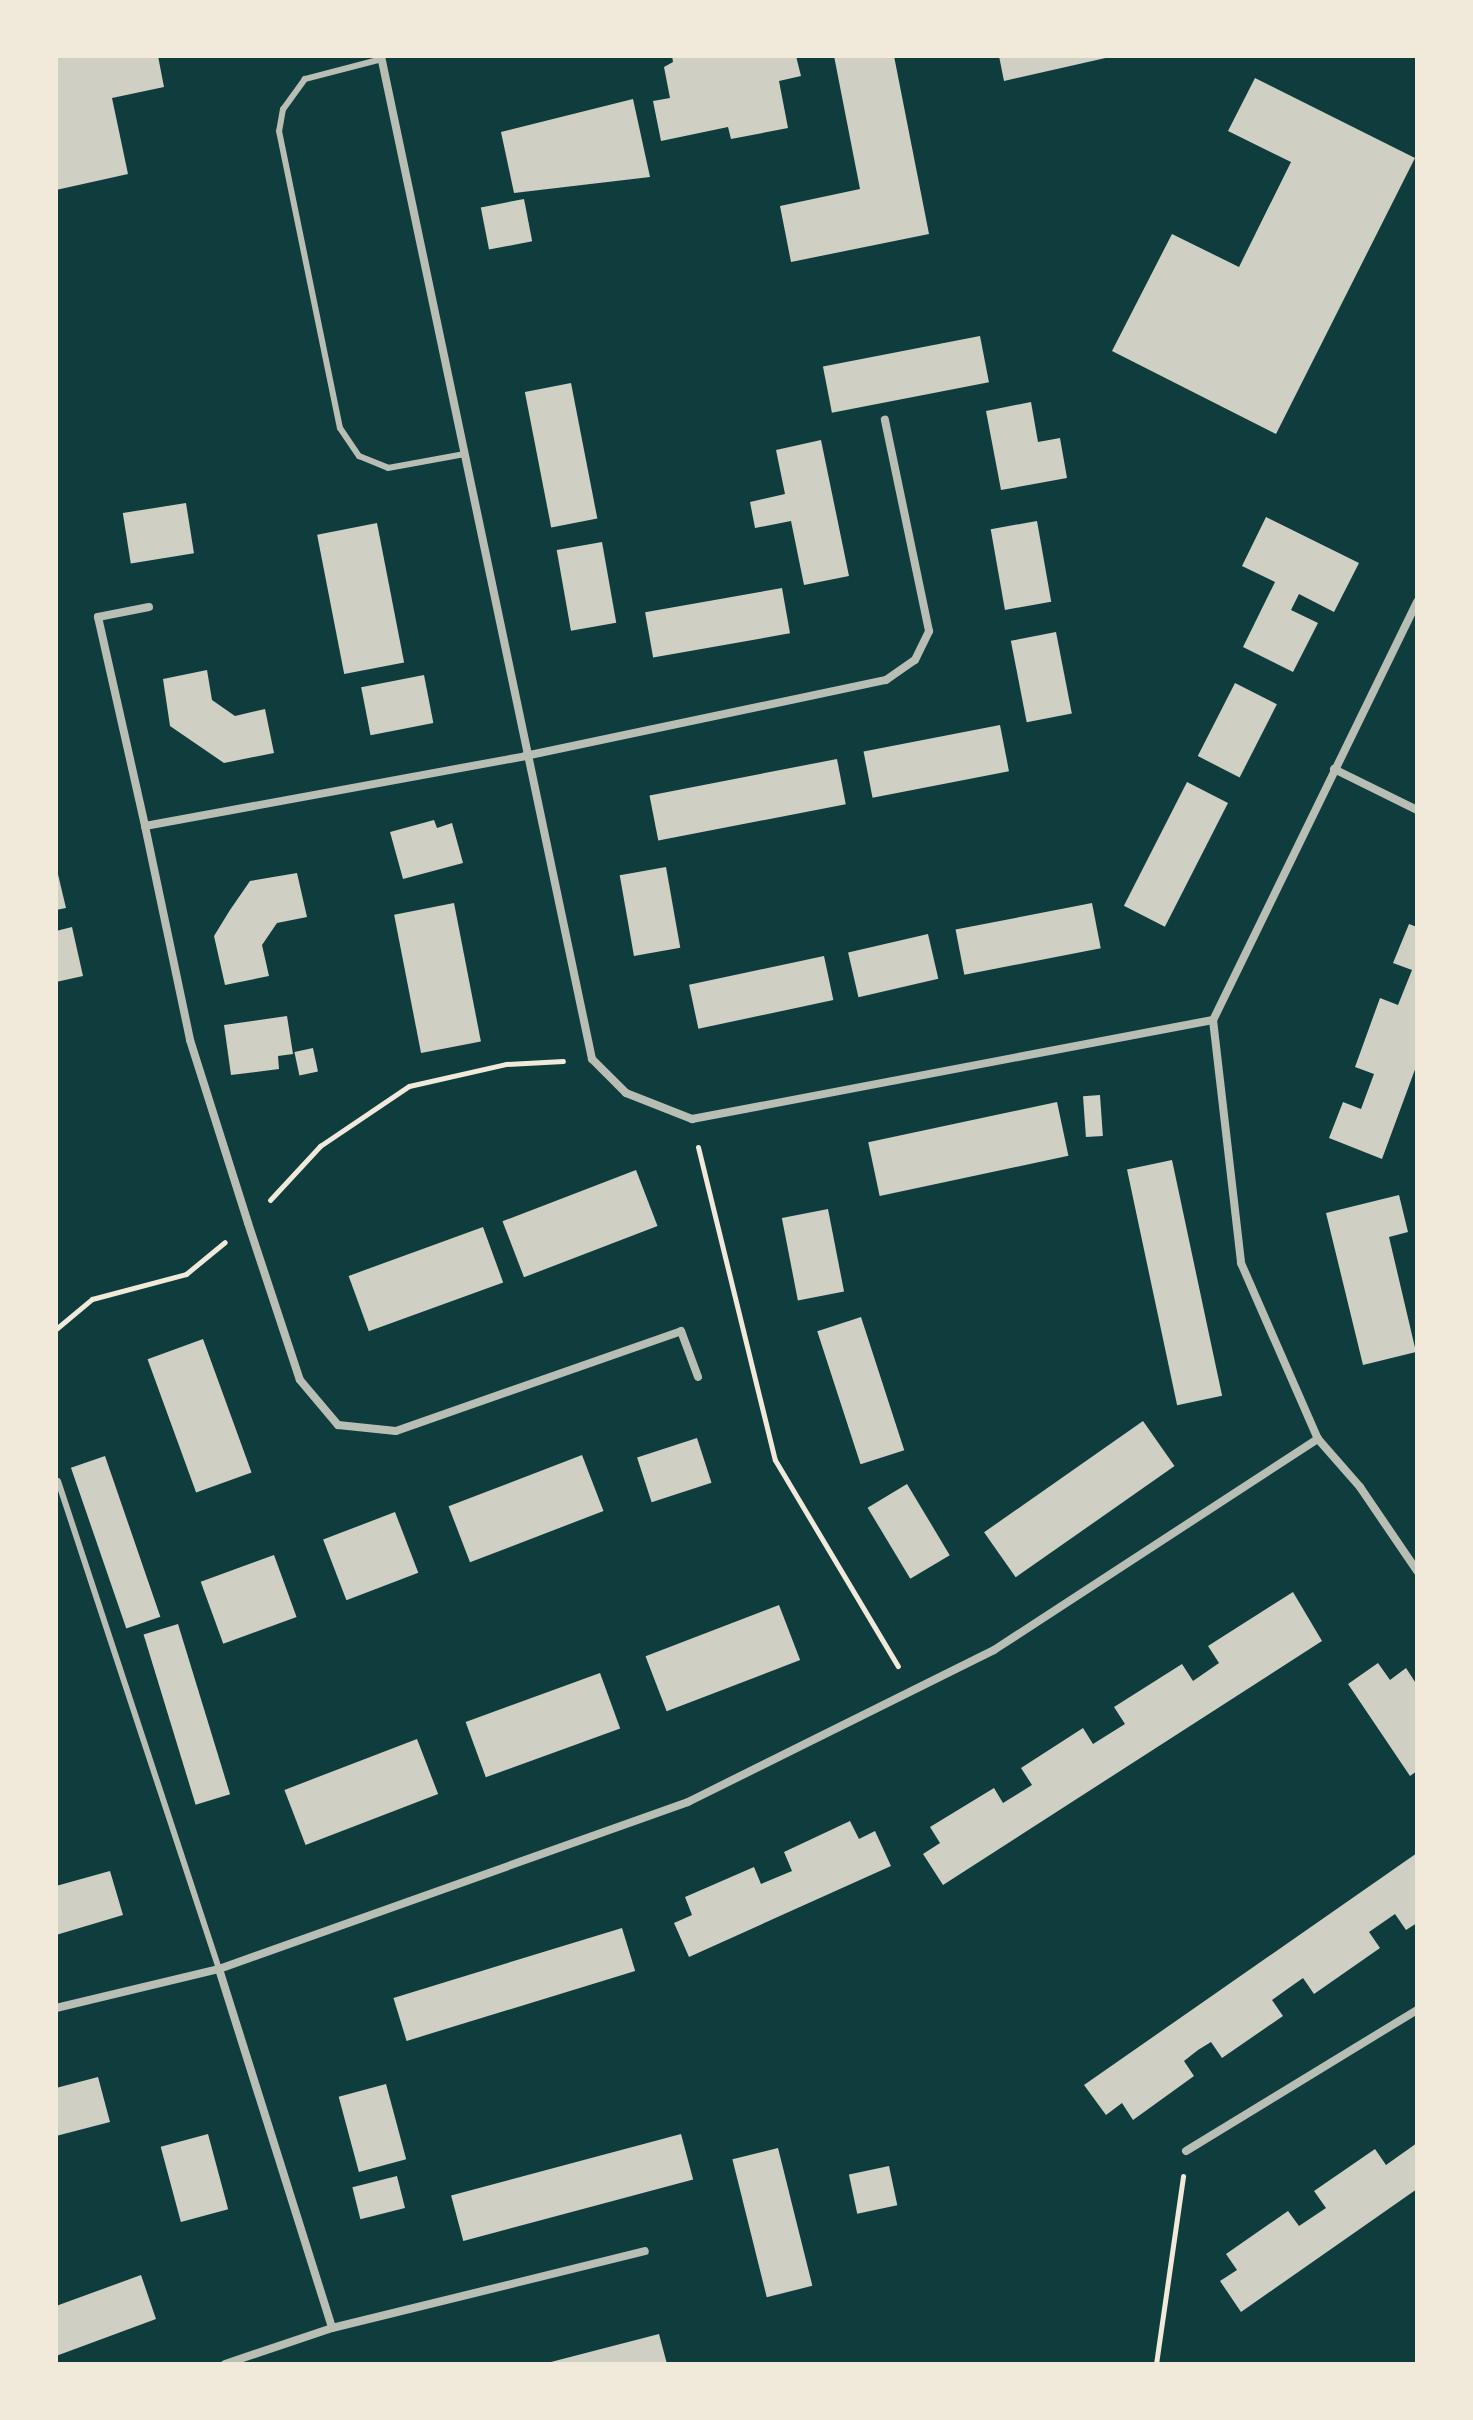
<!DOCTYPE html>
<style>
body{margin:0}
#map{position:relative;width:1473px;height:2420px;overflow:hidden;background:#0f3d3e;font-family:Poppins,sans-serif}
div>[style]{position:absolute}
.building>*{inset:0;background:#cfcfc3;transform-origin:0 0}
.path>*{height:5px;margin:-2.5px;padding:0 2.5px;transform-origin:2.5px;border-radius:2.5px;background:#f1e9da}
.service>*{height:6px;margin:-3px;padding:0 3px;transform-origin:3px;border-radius:3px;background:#b8beb3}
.minor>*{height:8px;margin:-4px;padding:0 4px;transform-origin:4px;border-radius:4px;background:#b8beb3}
span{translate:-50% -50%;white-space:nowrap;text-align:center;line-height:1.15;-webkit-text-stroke:6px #f1e9da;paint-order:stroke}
.frame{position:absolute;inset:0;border:58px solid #f1e9da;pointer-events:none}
</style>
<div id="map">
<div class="building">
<i style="clip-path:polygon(56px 56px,158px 56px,164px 87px,112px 98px,128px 174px,56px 190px)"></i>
<i style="clip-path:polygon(672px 56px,796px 56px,801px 76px,779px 81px,788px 128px,731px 139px,728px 127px,661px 141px,653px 101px,670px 98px,664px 67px,673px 62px)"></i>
<i style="clip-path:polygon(834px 56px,894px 56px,929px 234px,791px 262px,780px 206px,860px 189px)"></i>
<i style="clip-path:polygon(999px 56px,1110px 56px,1110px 57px,1004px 81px)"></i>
<i style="clip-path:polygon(1255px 78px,1415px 158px,1276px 434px,1112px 351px,1172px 234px,1239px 267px,1291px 162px,1228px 131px)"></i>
<i style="clip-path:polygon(633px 99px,650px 177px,514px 193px,501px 132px)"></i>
<i style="left:524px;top:199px;width:43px;height:44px;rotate:79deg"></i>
<i style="left:980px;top:336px;width:47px;height:160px;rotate:79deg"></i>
<i style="left:571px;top:383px;width:138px;height:47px;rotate:79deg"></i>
<i style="clip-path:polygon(1031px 402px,1038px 442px,1060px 438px,1067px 478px,1001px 490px,986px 411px)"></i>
<i style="clip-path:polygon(821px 440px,849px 576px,804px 585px,791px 521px,755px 528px,750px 502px,785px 494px,776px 450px)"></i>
<i style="left:186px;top:503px;width:51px;height:64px;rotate:81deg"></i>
<i style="clip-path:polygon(1266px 517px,1359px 563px,1334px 612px,1299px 594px,1291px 610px,1318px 623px,1293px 672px,1243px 647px,1275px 582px,1242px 566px)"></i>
<i style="left:1037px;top:521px;width:82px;height:47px;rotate:80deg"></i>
<i style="left:377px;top:523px;width:142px;height:61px;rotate:79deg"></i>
<i style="left:602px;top:542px;width:82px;height:46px;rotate:80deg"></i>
<i style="left:782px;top:588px;width:46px;height:139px;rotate:80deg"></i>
<i style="left:1056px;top:632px;width:83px;height:46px;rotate:79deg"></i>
<i style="clip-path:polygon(207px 670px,212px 700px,235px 716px,265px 709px,274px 753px,224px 763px,170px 726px,163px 679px)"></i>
<i style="left:424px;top:675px;width:49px;height:64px;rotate:79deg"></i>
<i style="left:1235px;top:683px;width:47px;height:82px;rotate:27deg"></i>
<i style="left:1000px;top:725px;width:47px;height:139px;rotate:79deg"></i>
<i style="left:837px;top:759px;width:46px;height:191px;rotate:79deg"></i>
<i style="left:1187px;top:782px;width:46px;height:139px;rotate:27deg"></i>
<i style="clip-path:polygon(434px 820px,437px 828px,452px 823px,463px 863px,403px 879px,390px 832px)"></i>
<i style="clip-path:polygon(56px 866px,66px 908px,56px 910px)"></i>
<i style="left:666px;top:867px;width:82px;height:47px;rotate:80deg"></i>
<i style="clip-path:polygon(297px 873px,307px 917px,277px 923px,262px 945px,269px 976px,225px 985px,214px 936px,230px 910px,250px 881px)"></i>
<i style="left:454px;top:903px;width:141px;height:61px;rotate:79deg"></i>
<i style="left:1092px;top:903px;width:46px;height:139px;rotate:79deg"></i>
<i style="clip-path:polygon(1409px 924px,1417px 927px,1417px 1064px,1382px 1159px,1329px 1138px,1343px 1102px,1361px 1109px,1374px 1074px,1355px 1067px,1380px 998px,1398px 1005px,1412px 970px,1393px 963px)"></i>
<i style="clip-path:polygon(72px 927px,83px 976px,56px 982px,56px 931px)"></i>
<i style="left:928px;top:934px;width:46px;height:82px;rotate:77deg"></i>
<i style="left:824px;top:956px;width:45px;height:138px;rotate:78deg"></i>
<i style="clip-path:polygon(287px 1016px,293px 1054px,278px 1056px,279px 1069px,231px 1075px,224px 1025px)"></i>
<i style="left:313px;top:1048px;width:24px;height:19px;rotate:78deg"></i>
<i style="left:1100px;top:1095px;width:41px;height:17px;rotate:86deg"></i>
<i style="left:1057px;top:1102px;width:55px;height:193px;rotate:78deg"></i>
<i style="left:1172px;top:1160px;width:241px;height:46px;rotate:78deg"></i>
<i style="left:636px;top:1170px;width:60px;height:143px;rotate:69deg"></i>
<i style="clip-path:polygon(1399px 1195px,1408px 1232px,1389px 1237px,1416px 1352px,1363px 1365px,1326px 1213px)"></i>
<i style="left:828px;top:1209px;width:84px;height:47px;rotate:79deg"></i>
<i style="left:483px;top:1227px;width:59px;height:143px;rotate:70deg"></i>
<i style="left:861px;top:1317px;width:140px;height:46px;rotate:72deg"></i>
<i style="left:203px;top:1339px;width:142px;height:59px;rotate:70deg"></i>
<i style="left:1143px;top:1421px;width:55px;height:194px;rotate:55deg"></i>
<i style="left:697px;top:1438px;width:47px;height:63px;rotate:72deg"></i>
<i style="left:582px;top:1455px;width:60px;height:143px;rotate:69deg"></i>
<i style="left:105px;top:1456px;width:170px;height:36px;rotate:71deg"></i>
<i style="left:907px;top:1484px;width:83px;height:46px;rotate:59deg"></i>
<i style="left:395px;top:1512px;width:65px;height:77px;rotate:69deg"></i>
<i style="left:274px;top:1555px;width:66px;height:78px;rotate:70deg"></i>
<i style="clip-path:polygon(1293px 1592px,1322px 1641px,943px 1885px,923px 1854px,940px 1843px,930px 1827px,994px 1788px,1003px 1803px,1032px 1785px,1021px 1768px,1083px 1728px,1093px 1744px,1125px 1724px,1114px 1707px,1182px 1664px,1193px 1681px,1219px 1663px,1208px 1646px)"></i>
<i style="left:779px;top:1605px;width:59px;height:143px;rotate:69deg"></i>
<i style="left:178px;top:1624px;width:178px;height:36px;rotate:73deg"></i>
<i style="clip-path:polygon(1378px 1663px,1390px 1680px,1406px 1668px,1417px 1685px,1417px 1771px,1410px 1776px,1348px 1684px)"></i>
<i style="left:600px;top:1673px;width:59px;height:143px;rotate:70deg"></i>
<i style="left:417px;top:1739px;width:59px;height:142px;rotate:69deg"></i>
<i style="clip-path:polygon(850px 1821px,859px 1839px,875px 1831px,891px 1866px,689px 1957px,674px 1923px,692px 1915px,685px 1897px,754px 1867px,761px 1884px,792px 1871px,784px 1852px)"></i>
<i style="clip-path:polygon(1417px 1853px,1417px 1923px,1406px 1930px,1395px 1914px,1369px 1932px,1380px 1948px,1314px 1994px,1303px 1978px,1286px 1990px,1272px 2000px,1283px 2016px,1251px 2038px,1222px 2058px,1211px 2042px,1198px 2050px,1184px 2061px,1194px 2076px,1133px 2120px,1122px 2103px,1106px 2115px,1084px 2085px)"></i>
<i style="clip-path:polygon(110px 1871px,123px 1915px,56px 1935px,56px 1886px)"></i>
<i style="left:622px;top:1928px;width:45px;height:239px;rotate:73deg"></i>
<i style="clip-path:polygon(98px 2077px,110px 2122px,56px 2136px,56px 2088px)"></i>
<i style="left:386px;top:2084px;width:78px;height:49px;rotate:75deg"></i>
<i style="left:208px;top:2134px;width:78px;height:49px;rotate:75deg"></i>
<i style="left:681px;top:2134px;width:47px;height:238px;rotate:75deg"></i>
<i style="clip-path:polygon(1417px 2143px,1417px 2189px,1241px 2312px,1220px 2281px,1237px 2270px,1226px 2254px,1288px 2211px,1299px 2226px,1326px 2208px,1314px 2191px,1375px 2149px,1386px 2165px)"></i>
<i style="left:778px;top:2148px;width:142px;height:47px;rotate:76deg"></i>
<i style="left:889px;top:2166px;width:40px;height:41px;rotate:78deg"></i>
<i style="left:397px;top:2176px;width:33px;height:46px;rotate:76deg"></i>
<i style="clip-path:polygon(141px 2275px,156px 2319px,56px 2356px,56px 2306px)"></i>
<i style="clip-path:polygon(659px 2334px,667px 2364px,547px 2364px,547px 2363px)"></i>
</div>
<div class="path">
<i style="left:698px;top:1147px;width:322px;rotate:76.2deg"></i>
<i style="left:775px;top:1460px;width:240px;rotate:59.2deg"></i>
<i style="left:270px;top:1200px;width:74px;rotate:-47.2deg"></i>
<i style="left:320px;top:1146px;width:107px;rotate:-34deg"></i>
<i style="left:409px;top:1086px;width:99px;rotate:-12.8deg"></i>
<i style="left:506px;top:1064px;width:57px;rotate:-3deg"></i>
<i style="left:56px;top:1329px;width:47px;rotate:-39.8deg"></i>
<i style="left:92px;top:1299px;width:97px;rotate:-14.9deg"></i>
<i style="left:186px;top:1274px;width:50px;rotate:-39.4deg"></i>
<i style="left:1156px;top:2364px;width:190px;rotate:-81.8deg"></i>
</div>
<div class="service">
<i style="left:382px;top:59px;width:80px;rotate:165.4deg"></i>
<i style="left:305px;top:79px;width:37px;rotate:126deg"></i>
<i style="left:283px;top:109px;width:22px;rotate:100deg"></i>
<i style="left:279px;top:131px;width:303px;rotate:78.4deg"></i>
<i style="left:340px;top:428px;width:34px;rotate:56deg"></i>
<i style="left:359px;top:456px;width:31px;rotate:22deg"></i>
<i style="left:388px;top:468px;width:78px;rotate:-10.3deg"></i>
<i style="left:58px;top:1481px;width:514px;rotate:71.74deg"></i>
</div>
<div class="minor">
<i style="left:381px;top:56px;width:1025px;rotate:78.12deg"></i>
<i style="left:592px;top:1059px;width:48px;rotate:45deg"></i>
<i style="left:626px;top:1093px;width:71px;rotate:21.5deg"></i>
<i style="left:692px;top:1119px;width:530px;rotate:-10.76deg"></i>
<i style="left:1417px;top:602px;width:465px;rotate:116deg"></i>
<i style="left:1213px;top:1020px;width:245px;rotate:83.4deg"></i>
<i style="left:1241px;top:1263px;width:192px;rotate:66.4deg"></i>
<i style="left:1318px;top:1439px;width:64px;rotate:48.8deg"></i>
<i style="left:1360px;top:1487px;width:102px;rotate:55.8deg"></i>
<i style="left:149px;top:607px;width:52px;rotate:168.9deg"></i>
<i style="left:98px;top:617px;width:214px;rotate:77.3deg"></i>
<i style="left:145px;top:826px;width:386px;rotate:-10.4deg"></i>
<i style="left:525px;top:756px;width:369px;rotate:-11.9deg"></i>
<i style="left:886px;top:680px;width:35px;rotate:-35deg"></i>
<i style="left:915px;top:660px;width:32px;rotate:-64deg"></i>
<i style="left:929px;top:631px;width:216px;rotate:-101.8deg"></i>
<i style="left:1334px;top:769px;width:93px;rotate:26.3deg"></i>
<i style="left:145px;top:826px;width:219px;rotate:78.1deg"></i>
<i style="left:190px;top:1040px;width:192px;rotate:72.4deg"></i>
<i style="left:248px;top:1223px;width:165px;rotate:71.7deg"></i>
<i style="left:300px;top:1380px;width:59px;rotate:49.8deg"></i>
<i style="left:338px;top:1425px;width:58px;rotate:5.9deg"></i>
<i style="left:396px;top:1431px;width:302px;rotate:-19.3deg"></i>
<i style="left:681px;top:1331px;width:49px;rotate:69.7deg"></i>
<i style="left:219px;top:1969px;width:376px;rotate:72.5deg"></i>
<i style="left:56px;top:2008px;width:168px;rotate:-13.5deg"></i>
<i style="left:219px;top:1969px;width:498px;rotate:-19.6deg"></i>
<i style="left:688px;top:1802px;width:342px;rotate:-26.4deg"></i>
<i style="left:994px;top:1650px;width:387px;rotate:-33.1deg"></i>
<i style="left:1186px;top:2151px;width:271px;rotate:-31.4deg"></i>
<i style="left:225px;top:2364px;width:113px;rotate:-18.6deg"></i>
<i style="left:332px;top:2328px;width:322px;rotate:-13.8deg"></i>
</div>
<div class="frame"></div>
</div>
